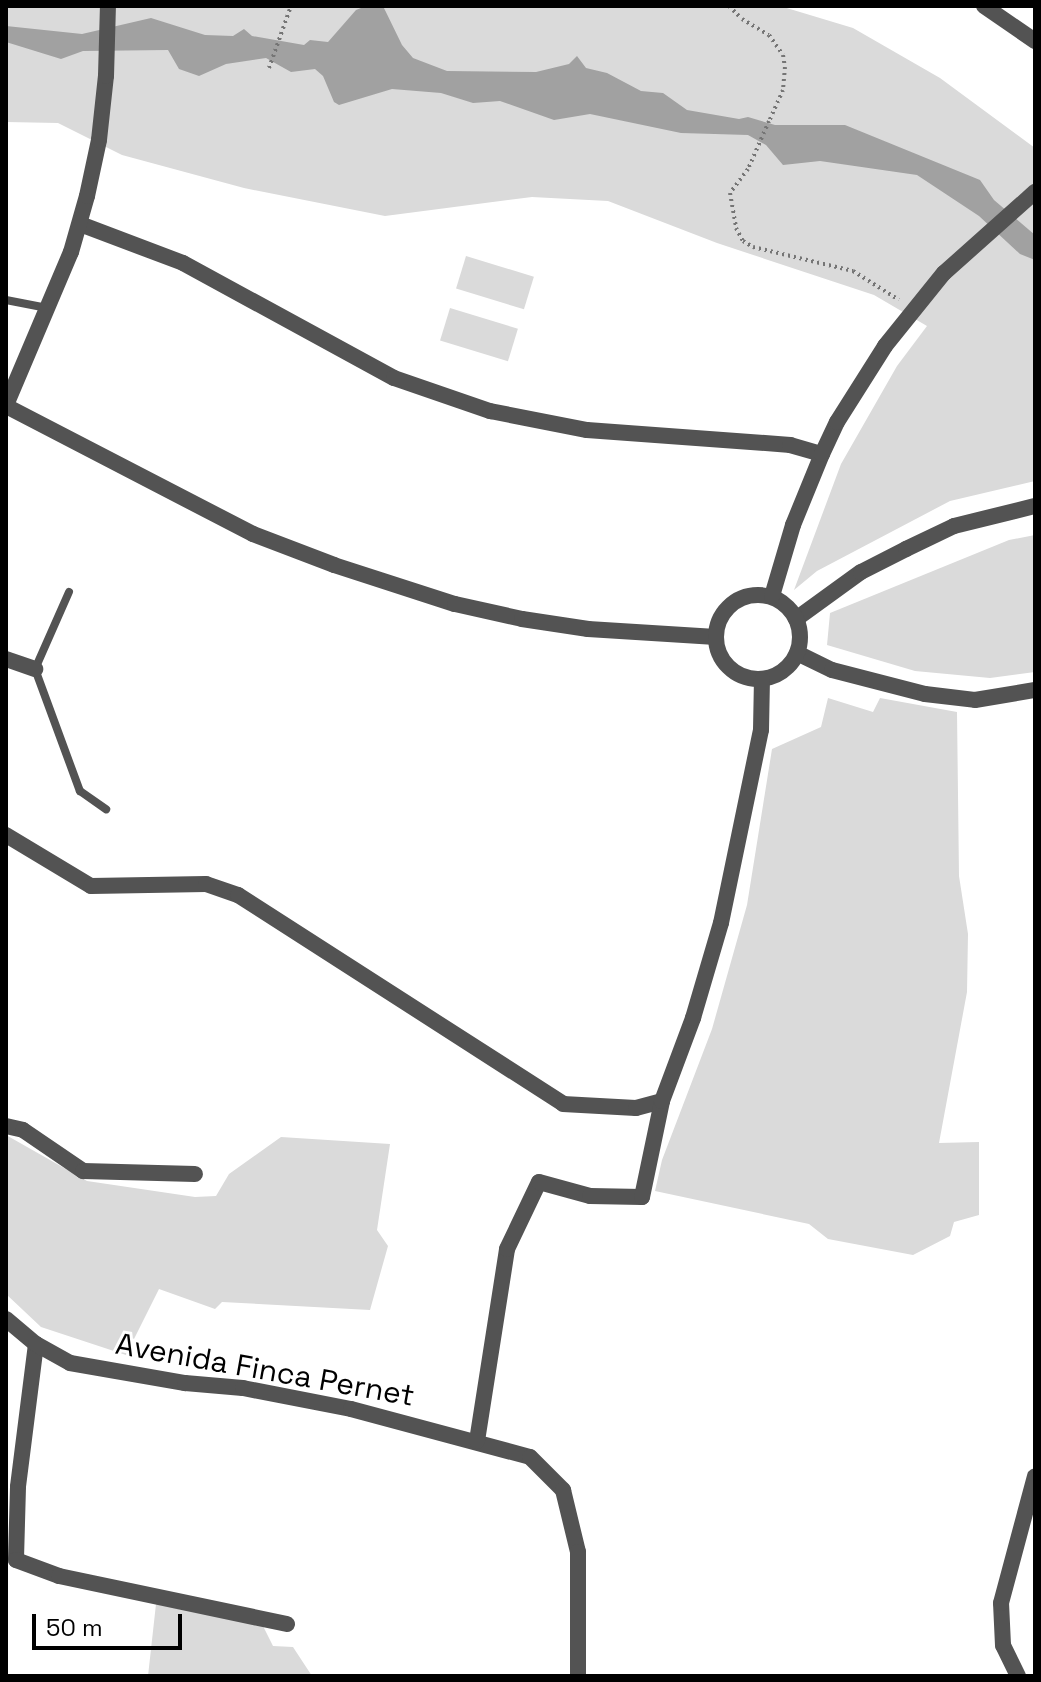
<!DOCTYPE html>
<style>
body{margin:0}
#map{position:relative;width:1041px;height:1682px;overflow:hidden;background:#fff;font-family:"Space Grotesk",sans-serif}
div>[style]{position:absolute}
.green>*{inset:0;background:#dadada;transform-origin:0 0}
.water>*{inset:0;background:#a1a1a1}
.path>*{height:4px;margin-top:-2px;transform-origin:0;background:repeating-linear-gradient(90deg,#757575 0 2px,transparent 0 6px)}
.service>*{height:8px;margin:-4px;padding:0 4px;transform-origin:4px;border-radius:4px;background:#535353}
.minor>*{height:16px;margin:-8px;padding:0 8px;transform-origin:8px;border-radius:8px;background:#535353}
.tertiary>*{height:16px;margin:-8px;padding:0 8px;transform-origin:8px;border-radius:8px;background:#535353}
.tertiary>.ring{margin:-8px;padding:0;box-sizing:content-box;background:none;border:16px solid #535353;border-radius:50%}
span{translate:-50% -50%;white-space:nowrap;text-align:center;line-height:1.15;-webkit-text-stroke:6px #fff;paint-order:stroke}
.street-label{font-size:30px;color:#000}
.frame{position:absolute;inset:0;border:8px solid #000;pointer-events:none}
.scale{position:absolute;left:32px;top:1614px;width:150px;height:36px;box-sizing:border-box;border:4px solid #000;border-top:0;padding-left:10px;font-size:24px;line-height:28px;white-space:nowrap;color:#000;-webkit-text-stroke:6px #fff;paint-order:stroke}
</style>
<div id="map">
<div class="green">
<i style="clip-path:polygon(6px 6px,780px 6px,853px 28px,940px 78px,1035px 148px,1035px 481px,950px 501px,817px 571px,794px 590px,841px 464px,897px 366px,927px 326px,874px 295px,717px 243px,608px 201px,532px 197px,385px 216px,244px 188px,122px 155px,58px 123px,6px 122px)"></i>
<i style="left:466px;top:256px;width:71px;height:34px;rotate:17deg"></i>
<i style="left:450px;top:308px;width:71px;height:34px;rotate:17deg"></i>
<i style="clip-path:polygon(1035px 535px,1035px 672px,990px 678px,915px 671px,827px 645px,830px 613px,1009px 540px)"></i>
<i style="clip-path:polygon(828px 698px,873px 712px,880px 698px,957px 712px,959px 876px,968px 934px,967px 992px,939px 1143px,979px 1142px,979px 1215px,954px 1222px,950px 1236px,913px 1255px,828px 1239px,809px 1224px,655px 1191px,662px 1160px,712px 1029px,747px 905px,772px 749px,821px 727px)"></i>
<i style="clip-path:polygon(6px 1135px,87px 1181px,195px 1197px,216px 1196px,229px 1174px,281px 1137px,390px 1144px,377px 1230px,388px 1246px,370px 1310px,222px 1302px,215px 1309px,159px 1289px,126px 1355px,41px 1327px,6px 1294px)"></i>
<i style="clip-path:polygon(156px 1604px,263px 1626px,273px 1646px,293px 1647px,312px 1676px,148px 1676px)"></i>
</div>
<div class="water">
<i style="clip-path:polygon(366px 6px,383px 6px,402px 45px,413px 58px,447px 71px,536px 72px,569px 64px,577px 56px,586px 68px,607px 73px,641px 91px,663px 93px,687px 110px,739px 119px,748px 117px,775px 125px,845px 125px,980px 180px,994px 200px,1035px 235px,1035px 260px,1020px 254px,979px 216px,917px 175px,820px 161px,783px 165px,766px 145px,748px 135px,681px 133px,590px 114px,554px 120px,500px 101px,473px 103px,441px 93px,392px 89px,339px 105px,334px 102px,323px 76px,315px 69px,291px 72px,266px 58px,226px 64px,199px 76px,179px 69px,168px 50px,83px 51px,61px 59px,6px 42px,6px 26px,82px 34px,151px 18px,205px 35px,233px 36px,244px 29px,252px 36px,304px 45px,310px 40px,328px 42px,356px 10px)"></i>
</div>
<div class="path">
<i style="left:729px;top:6px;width:18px;rotate:45deg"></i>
<i style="left:742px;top:19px;width:31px;rotate:31deg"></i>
<i style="left:769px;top:35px;width:24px;rotate:55deg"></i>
<i style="left:783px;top:55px;width:12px;rotate:81deg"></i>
<i style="left:785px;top:67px;width:23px;rotate:95deg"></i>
<i style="left:783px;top:90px;width:34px;rotate:114deg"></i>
<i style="left:769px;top:121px;width:52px;rotate:113.6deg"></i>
<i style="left:748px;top:169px;width:30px;rotate:127deg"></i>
<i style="left:730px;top:193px;width:36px;rotate:80deg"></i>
<i style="left:736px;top:228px;width:15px;rotate:62deg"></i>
<i style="left:743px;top:241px;width:12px;rotate:31deg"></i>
<i style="left:753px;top:247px;width:103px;rotate:13.5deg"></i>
<i style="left:853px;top:271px;width:54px;rotate:32.2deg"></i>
<i style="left:269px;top:68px;width:66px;rotate:-70.5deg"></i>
</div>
<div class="service">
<i style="left:6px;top:300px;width:42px;rotate:11deg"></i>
<i style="left:69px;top:592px;width:84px;rotate:113.8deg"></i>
<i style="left:35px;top:669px;width:130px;rotate:69.8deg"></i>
<i style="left:80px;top:791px;width:32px;rotate:35deg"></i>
</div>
<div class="minor">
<i style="left:984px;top:6px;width:62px;rotate:34.5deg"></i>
<i style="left:80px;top:224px;width:110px;rotate:20.7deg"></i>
<i style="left:183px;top:263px;width:240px;rotate:28.6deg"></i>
<i style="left:394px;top:378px;width:102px;rotate:19deg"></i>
<i style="left:490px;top:411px;width:99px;rotate:11.1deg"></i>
<i style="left:587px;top:430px;width:204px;rotate:4.2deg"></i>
<i style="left:790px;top:445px;width:33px;rotate:16deg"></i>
<i style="left:6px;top:405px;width:166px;rotate:-67deg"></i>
<i style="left:71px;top:252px;width:58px;rotate:-74.1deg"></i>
<i style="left:87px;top:196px;width:57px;rotate:-77.9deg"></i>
<i style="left:99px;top:140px;width:64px;rotate:-83.8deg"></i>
<i style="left:106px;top:76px;width:70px;rotate:-88.4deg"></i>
<i style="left:796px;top:619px;width:80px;rotate:-35.9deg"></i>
<i style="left:861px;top:572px;width:51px;rotate:-27.1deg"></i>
<i style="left:906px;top:549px;width:53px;rotate:-25.6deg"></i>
<i style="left:954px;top:526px;width:83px;rotate:-13.9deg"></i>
<i style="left:797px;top:653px;width:39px;rotate:26deg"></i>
<i style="left:832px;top:670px;width:96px;rotate:14.5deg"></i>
<i style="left:925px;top:694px;width:50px;rotate:6.8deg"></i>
<i style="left:975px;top:700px;width:61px;rotate:-9.5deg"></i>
<i style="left:6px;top:659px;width:31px;rotate:19deg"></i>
<i style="left:6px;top:835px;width:99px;rotate:31deg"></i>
<i style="left:91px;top:886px;width:115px;rotate:-1deg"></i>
<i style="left:206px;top:884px;width:34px;rotate:19deg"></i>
<i style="left:238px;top:895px;width:386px;rotate:32.7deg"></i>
<i style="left:563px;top:1104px;width:73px;rotate:3.1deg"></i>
<i style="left:636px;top:1108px;width:27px;rotate:-15deg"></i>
<i style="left:6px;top:1126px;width:17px;rotate:13deg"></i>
<i style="left:23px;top:1130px;width:73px;rotate:34.3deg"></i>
<i style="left:83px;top:1171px;width:112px;rotate:1.5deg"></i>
<i style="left:36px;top:1344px;width:144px;rotate:97.2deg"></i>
<i style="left:18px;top:1487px;width:73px;rotate:91.6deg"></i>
<i style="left:16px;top:1560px;width:46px;rotate:20.4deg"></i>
<i style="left:59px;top:1576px;width:233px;rotate:11.9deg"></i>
<i style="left:1018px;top:1676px;width:34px;rotate:-116deg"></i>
<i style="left:1003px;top:1645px;width:42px;rotate:-92.7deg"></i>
<i style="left:1001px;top:1603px;width:131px;rotate:-75deg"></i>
</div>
<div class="tertiary">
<i style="left:6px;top:406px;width:278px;rotate:27.4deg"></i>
<i style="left:253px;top:534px;width:87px;rotate:20.9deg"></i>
<i style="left:334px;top:565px;width:127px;rotate:17.9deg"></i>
<i style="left:455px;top:604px;width:69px;rotate:12.6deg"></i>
<i style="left:522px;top:619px;width:67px;rotate:8.6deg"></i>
<i style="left:588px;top:629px;width:128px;rotate:3.6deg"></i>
<i class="ring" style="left:716px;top:595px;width:68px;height:68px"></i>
<i style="left:772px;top:596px;width:74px;rotate:-73.5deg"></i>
<i style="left:793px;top:525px;width:77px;rotate:-67.8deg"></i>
<i style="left:822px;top:454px;width:35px;rotate:-65deg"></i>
<i style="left:837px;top:422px;width:90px;rotate:-57.7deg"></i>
<i style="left:885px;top:346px;width:94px;rotate:-51.1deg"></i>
<i style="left:944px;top:273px;width:122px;rotate:-41.7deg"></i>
<i style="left:6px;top:1319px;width:39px;rotate:40deg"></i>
<i style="left:36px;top:1344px;width:39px;rotate:29deg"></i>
<i style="left:70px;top:1363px;width:117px;rotate:9.9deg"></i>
<i style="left:185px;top:1383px;width:58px;rotate:4.9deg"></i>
<i style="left:243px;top:1388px;width:110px;rotate:11deg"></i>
<i style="left:351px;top:1409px;width:185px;rotate:15deg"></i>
<i style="left:530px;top:1457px;width:47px;rotate:45deg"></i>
<i style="left:563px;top:1490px;width:64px;rotate:76.4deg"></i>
<i style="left:578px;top:1552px;width:124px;rotate:90deg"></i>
<i style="left:477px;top:1441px;width:194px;rotate:-81.1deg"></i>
<i style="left:507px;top:1249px;width:74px;rotate:-64.5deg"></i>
<i style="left:539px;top:1182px;width:53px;rotate:15.4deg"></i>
<i style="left:590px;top:1196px;width:52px;rotate:1.1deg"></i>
<i style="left:642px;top:1197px;width:98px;rotate:-78.2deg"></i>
<i style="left:662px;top:1101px;width:89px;rotate:-69.5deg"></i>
<i style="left:693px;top:1018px;width:99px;rotate:-73.6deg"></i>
<i style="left:721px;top:923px;width:197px;rotate:-78.3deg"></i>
<i style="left:761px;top:730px;width:50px;rotate:-88.9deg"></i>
</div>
<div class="street-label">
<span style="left:265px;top:1370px;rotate:10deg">Avenida Finca Pernet</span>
</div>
<div class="frame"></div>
<div class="scale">50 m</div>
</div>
